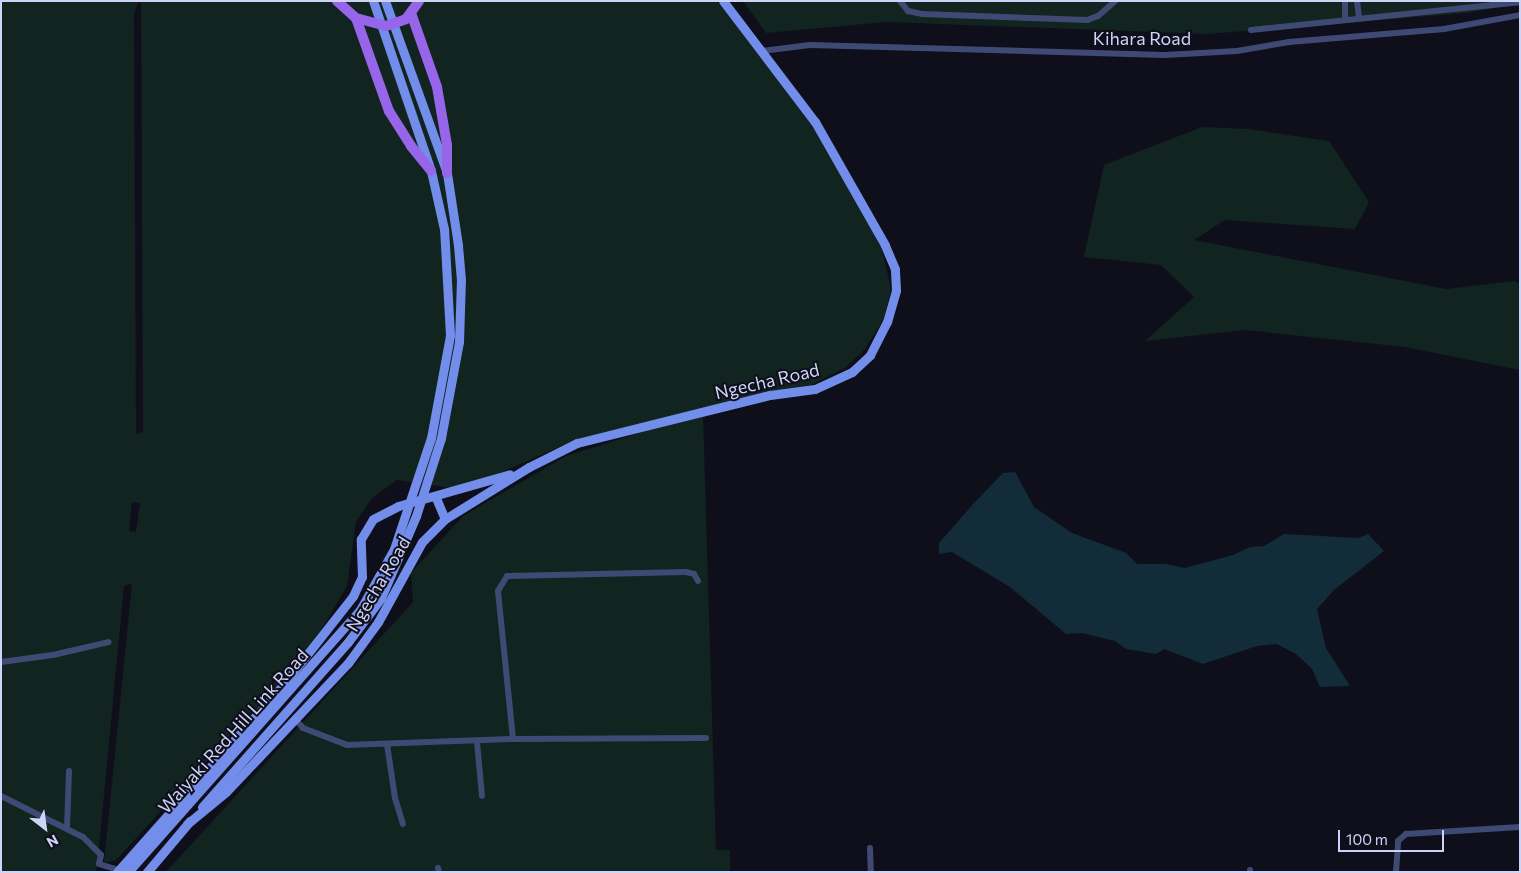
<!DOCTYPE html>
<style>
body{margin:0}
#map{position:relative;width:1521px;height:873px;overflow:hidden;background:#0e0f1b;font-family:Commissioner,sans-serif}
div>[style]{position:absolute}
.green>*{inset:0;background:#12241f}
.water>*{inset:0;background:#122c3a}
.street>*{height:6px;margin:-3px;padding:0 3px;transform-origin:3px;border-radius:3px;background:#3f4a74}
.secondary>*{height:9px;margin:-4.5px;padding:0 4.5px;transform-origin:4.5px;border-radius:4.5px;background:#738deb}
.primary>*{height:10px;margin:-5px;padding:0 5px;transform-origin:5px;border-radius:5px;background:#9765e9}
span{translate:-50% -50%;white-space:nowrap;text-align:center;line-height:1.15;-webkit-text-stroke:4px #0e0f1b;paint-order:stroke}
.street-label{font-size:18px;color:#ced4f8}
.frame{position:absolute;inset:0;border:2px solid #ced4f8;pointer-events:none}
.north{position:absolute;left:20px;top:803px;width:50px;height:50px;-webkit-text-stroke:4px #0e0f1b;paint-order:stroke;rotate:150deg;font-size:14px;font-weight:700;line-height:20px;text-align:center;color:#ced4f8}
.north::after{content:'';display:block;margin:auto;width:18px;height:22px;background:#ced4f8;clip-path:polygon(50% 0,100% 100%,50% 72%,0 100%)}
.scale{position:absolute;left:1338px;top:830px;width:106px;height:22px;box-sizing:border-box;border:2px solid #ced4f8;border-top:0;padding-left:6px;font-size:15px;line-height:18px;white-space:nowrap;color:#ced4f8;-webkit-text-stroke:4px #0e0f1b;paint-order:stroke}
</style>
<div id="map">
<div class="green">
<i style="clip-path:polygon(evenodd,1px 1px,139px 1px,134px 13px,136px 434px,143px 432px,141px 1px,717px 1px,794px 96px,849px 185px,882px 250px,891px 289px,884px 318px,865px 349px,846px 367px,811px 385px,578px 439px,495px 475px,451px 488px,397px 480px,372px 498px,356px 522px,347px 586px,323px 627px,295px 665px,116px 860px,104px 863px,132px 583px,124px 586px,97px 868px,95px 872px,1px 872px,1px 1px,132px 502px,140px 503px,136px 532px,129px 531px,132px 502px)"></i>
<i style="clip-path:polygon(743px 1px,1520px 1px,1520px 3px,1467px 13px,1207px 34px,886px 22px,766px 33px)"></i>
<i style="clip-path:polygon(1202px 127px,1249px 129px,1329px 141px,1369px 202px,1355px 229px,1225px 220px,1194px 240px,1446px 289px,1514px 281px,1520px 284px,1520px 370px,1405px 347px,1245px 330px,1145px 341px,1194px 297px,1161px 265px,1084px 257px,1104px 165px)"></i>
<i style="clip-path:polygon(703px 413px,716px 850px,730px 850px,730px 872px,166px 872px,413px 602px,411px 573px,463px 516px,566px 456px)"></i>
</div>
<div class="water">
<i style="clip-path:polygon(1015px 472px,1034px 507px,1072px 533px,1126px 553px,1137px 564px,1166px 564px,1185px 568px,1233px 555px,1250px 547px,1264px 546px,1284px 534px,1358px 538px,1368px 534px,1384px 551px,1334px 590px,1317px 609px,1326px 648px,1350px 686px,1320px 687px,1312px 669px,1296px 654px,1277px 644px,1257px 646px,1203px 664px,1164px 649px,1156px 654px,1126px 649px,1115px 641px,1082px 633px,1066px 634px,1010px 587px,952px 552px,939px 554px,939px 543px,975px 502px,1003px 473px)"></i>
</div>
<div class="street">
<i style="left:900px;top:1px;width:13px;rotate:51deg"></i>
<i style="left:908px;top:11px;width:14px;rotate:12deg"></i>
<i style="left:922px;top:14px;width:165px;rotate:2.1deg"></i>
<i style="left:1087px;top:20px;width:12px;rotate:-20deg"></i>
<i style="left:1098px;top:16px;width:23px;rotate:-41deg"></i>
<i style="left:1345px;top:1px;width:19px;rotate:90deg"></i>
<i style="left:1357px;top:1px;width:17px;rotate:83deg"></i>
<i style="left:1251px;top:30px;width:270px;rotate:-5.9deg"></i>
<i style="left:762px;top:51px;width:48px;rotate:-7.1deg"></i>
<i style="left:810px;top:45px;width:355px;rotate:1.6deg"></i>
<i style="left:1165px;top:55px;width:72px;rotate:-3.2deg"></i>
<i style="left:1237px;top:51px;width:53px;rotate:-9.8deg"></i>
<i style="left:1289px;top:42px;width:156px;rotate:-4.8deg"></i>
<i style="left:1444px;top:29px;width:77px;rotate:-10.4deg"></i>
<i style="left:1px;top:662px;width:52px;rotate:-7.7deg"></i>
<i style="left:53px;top:655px;width:57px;rotate:-13.1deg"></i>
<i style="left:295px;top:719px;width:12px;rotate:48deg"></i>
<i style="left:303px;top:728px;width:47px;rotate:21.1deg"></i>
<i style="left:347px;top:745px;width:166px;rotate:-2.1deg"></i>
<i style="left:513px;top:739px;width:193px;rotate:-0.3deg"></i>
<i style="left:513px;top:739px;width:149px;rotate:-95.8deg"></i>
<i style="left:498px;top:591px;width:17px;rotate:-59deg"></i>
<i style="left:507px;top:576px;width:179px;rotate:-1.3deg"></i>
<i style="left:686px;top:572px;width:8px;rotate:14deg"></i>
<i style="left:694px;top:574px;width:8px;rotate:60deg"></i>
<i style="left:477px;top:742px;width:54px;rotate:84.7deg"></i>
<i style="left:387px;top:744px;width:55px;rotate:81.6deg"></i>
<i style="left:395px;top:798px;width:27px;rotate:73deg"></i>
<i style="left:1px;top:796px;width:92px;rotate:26.6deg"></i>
<i style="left:83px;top:837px;width:25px;rotate:45deg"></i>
<i style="left:101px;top:855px;width:9px;rotate:103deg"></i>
<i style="left:99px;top:864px;width:21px;rotate:17deg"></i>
<i style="left:67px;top:828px;width:57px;rotate:-88deg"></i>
<i style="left:870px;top:848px;width:24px;rotate:88deg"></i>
<i style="left:438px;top:868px;width:4px;rotate:76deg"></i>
<i style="left:1250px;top:872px;width:2px;rotate:-90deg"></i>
<i style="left:1396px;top:872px;width:31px;rotate:-86deg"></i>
<i style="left:1398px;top:841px;width:11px;rotate:-41deg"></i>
<i style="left:1406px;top:834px;width:114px;rotate:-3.5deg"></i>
</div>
<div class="secondary">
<i style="left:436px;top:498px;width:23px;rotate:67deg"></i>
<i style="left:202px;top:807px;width:220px;rotate:-48.5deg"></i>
<i style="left:348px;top:642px;width:55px;rotate:-53.1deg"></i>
<i style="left:381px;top:598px;width:89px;rotate:-66.9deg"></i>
<i style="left:416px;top:516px;width:82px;rotate:-72.2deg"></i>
<i style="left:441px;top:438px;width:98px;rotate:-79.4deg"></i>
<i style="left:459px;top:342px;width:62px;rotate:-88.2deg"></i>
<i style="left:461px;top:280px;width:35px;rotate:-95deg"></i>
<i style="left:458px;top:245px;width:73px;rotate:-98.7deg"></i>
<i style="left:447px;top:173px;width:183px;rotate:-109.8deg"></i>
<i style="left:187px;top:824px;width:50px;rotate:-39.4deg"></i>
<i style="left:226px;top:792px;width:178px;rotate:-46.6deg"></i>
<i style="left:348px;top:663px;width:51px;rotate:-53.8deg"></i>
<i style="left:378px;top:622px;width:91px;rotate:-61.2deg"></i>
<i style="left:422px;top:542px;width:33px;rotate:-45deg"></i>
<i style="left:445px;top:519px;width:99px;rotate:-31.8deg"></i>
<i style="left:529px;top:467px;width:54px;rotate:-26.6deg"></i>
<i style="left:577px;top:443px;width:199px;rotate:-14deg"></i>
<i style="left:770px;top:395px;width:45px;rotate:-7.6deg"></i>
<i style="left:815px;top:389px;width:41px;rotate:-24.7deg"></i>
<i style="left:852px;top:372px;width:25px;rotate:-43deg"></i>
<i style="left:870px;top:355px;width:37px;rotate:-63deg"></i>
<i style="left:887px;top:322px;width:33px;rotate:-74deg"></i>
<i style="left:896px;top:290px;width:21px;rotate:-93deg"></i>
<i style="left:895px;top:269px;width:26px;rotate:-113deg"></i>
<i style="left:885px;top:245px;width:142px;rotate:-119.6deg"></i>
<i style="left:815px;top:122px;width:152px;rotate:-127.2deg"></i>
<i style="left:117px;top:872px;width:250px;rotate:-48.4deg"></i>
<i style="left:283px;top:685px;width:113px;rotate:-51.8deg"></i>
<i style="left:353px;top:596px;width:21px;rotate:-65deg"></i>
<i style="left:362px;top:577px;width:38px;rotate:-92deg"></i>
<i style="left:361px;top:539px;width:23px;rotate:-59deg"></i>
<i style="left:373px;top:519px;width:28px;rotate:-27deg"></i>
<i style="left:398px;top:506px;width:116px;rotate:-15.9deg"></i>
<i style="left:128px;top:872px;width:350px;rotate:-48.5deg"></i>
<i style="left:360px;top:610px;width:70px;rotate:-60.9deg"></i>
<i style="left:394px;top:549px;width:117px;rotate:-71.6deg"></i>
<i style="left:431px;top:438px;width:105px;rotate:-79.5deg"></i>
<i style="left:450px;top:335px;width:106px;rotate:-93.2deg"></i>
<i style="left:444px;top:229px;width:59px;rotate:-102.6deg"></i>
<i style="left:431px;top:171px;width:180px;rotate:-108.8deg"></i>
<i style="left:147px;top:872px;width:67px;rotate:-49.9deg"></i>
</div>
<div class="primary">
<i style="left:337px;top:1px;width:25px;rotate:42deg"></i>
<i style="left:356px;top:18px;width:31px;rotate:15deg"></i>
<i style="left:386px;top:26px;width:21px;rotate:-19deg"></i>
<i style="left:406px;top:19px;width:22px;rotate:-54deg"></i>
<i style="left:411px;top:13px;width:78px;rotate:70.6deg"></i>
<i style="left:437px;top:87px;width:59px;rotate:80.2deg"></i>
<i style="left:447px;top:145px;width:28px;rotate:90deg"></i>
<i style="left:356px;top:18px;width:99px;rotate:70.5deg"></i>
<i style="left:389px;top:111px;width:41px;rotate:57.8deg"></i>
<i style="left:411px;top:146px;width:32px;rotate:51deg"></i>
</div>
<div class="street-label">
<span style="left:1142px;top:38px">Kihara Road</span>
<span style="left:767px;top:381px;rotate:-13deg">Ngecha Road</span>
<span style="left:378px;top:584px;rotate:-59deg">Ngecha Road</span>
<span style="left:233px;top:731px;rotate:-48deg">Waiyaki Red Hill Link Road</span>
</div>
<div class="frame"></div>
<div class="north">N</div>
<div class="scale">100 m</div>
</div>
